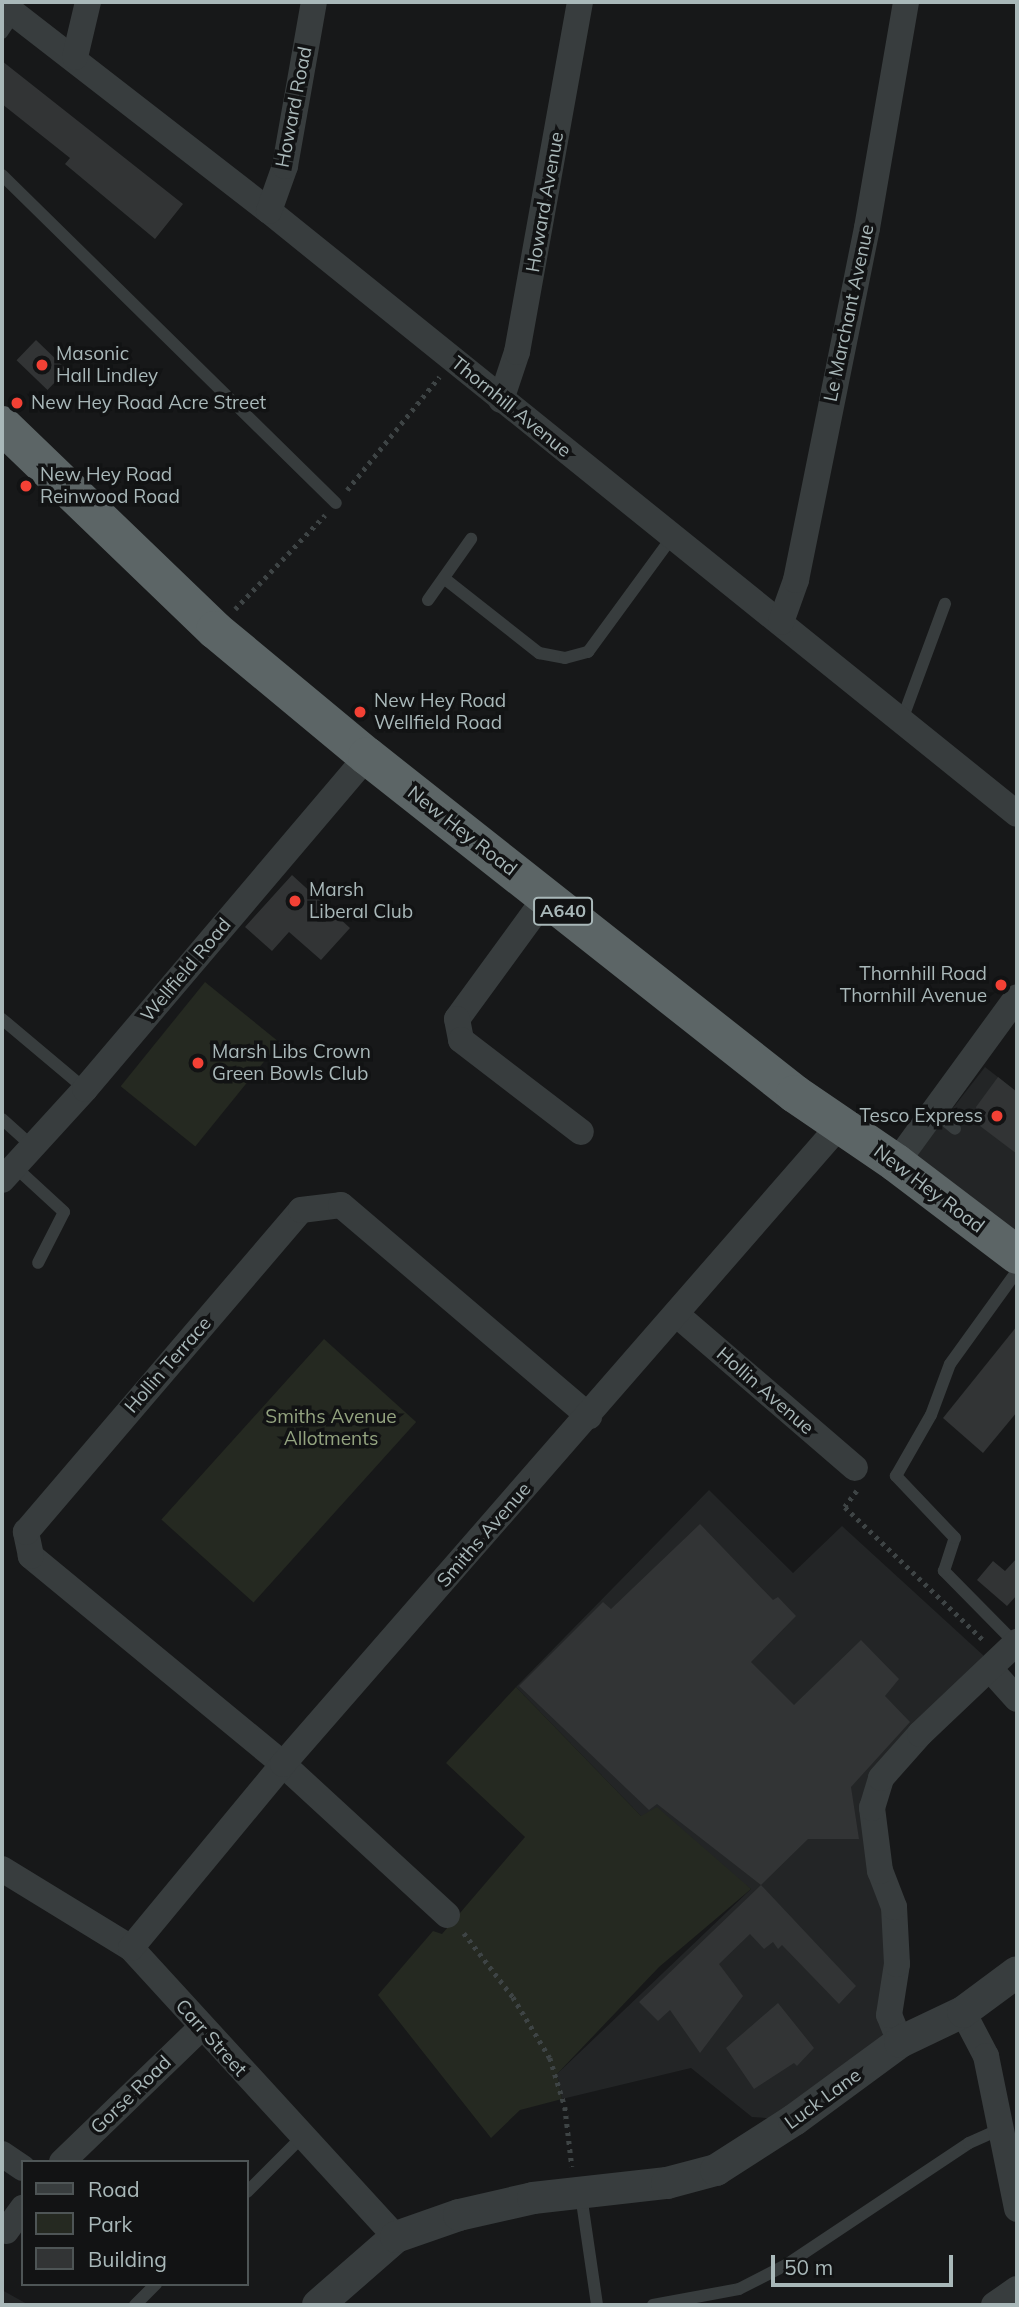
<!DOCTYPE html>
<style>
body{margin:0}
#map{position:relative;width:1019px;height:2307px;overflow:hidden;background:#171819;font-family:Mulish,sans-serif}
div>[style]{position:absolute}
.built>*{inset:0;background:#232526}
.green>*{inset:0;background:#252921;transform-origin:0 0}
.building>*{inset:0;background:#323435;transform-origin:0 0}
.path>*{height:4.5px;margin-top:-2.25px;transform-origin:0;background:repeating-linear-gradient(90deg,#3e4445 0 3.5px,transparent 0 8.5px)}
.service>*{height:12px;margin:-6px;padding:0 6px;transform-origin:6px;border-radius:6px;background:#383d3e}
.minor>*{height:26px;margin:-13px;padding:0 13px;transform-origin:13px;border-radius:13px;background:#383d3e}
.tertiary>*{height:32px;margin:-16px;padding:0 16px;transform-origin:16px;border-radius:16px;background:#383d3e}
.trunk>*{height:38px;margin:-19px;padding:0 19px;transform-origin:19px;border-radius:19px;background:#5c6566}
.dots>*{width:19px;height:19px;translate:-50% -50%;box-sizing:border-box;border:4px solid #121314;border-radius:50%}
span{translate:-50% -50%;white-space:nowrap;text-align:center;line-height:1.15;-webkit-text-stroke:7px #121314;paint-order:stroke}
.shield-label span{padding:2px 5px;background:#121314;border:2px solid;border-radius:5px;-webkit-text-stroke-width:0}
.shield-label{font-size:18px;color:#a9b8b9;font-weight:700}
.street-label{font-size:19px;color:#a9b8b9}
.poi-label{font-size:19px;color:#a9b8b9}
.left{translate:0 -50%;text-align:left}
.right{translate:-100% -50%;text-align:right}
.park-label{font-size:19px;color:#94a480}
.frame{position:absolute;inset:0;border:4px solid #a9b8b9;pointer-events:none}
.legend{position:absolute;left:21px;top:2160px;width:228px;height:126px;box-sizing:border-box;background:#121314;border:2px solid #4e5556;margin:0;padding:9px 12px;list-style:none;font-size:21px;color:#a9b8b9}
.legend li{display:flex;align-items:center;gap:14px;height:35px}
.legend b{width:35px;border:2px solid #4e5556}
.scale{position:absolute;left:771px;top:2255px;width:182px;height:32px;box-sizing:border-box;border:4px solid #a9b8b9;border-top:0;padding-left:9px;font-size:21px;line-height:24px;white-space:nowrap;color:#a9b8b9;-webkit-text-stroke:5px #121314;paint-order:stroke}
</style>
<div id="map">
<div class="built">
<i style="clip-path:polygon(985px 1067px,1017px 1092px,1017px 1241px,910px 1163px)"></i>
<i style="clip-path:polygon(709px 1490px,793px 1573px,842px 1526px,984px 1656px,881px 1778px,900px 2042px,794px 2120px,752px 2117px,691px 2068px,562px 2099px,557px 2074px,751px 1889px,641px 1816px,516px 1687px)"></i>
<i style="clip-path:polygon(2px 2290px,27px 2304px,30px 2305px,2px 2305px)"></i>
</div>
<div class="green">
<i style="left:205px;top:982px;width:96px;height:134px;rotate:39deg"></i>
<i style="left:324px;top:1339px;width:124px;height:243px;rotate:42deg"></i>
<i style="clip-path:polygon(516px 1687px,641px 1816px,657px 1807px,751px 1889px,659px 1967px,557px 2074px,562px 2099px,520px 2110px,491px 2138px,378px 1995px,433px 1931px,442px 1934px,525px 1837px,446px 1763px)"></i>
</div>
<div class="building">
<i style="clip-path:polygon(2px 61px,183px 204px,155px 239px,65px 164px,70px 158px,2px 104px)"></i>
<i style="left:36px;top:340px;width:43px;height:28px;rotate:44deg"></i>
<i style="clip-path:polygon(292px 875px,350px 928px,321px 960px,289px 932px,272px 951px,245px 927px)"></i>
<i style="clip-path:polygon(998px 1077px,1017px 1092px,1017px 1154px,980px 1126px,976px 1107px)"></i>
<i style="clip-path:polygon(1017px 1326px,1017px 1412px,983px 1453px,943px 1418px)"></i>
<i style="clip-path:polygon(700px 1524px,773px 1600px,778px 1597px,796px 1616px,751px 1662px,794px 1705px,861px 1640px,899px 1679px,885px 1696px,910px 1722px,851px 1787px,859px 1839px,808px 1839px,761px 1885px,657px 1804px,649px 1810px,519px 1686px,603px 1602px,611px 1609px)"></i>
<i style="clip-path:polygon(1017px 1558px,1017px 1595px,1007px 1606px,977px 1580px,993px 1561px,1005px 1571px)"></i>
<i style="clip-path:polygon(761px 1885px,856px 1986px,839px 2004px,782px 1945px,778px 1949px,773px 1942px,764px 1949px,750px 1934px,719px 1964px,743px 1996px,700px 2053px,670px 2010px,658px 2021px,639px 2002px)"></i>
<i style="clip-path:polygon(778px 2003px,814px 2048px,797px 2066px,794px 2063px,754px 2089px,726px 2048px)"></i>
</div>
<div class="path">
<i style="left:347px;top:490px;width:146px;rotate:-50.8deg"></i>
<i style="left:235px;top:609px;width:130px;rotate:-46.2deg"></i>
<i style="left:857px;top:1491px;width:20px;rotate:127deg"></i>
<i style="left:845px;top:1507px;width:192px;rotate:43.9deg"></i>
<i style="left:464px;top:1933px;width:81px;rotate:52.6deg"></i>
<i style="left:513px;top:1997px;width:71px;rotate:58.8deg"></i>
<i style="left:550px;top:2058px;width:51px;rotate:73deg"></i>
<i style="left:565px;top:2107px;width:60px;rotate:83.3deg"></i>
</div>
<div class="service">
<i style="left:2px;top:33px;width:23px;rotate:-56deg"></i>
<i style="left:2px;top:175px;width:468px;rotate:44.5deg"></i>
<i style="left:445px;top:579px;width:120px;rotate:38.2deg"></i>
<i style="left:539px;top:653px;width:26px;rotate:11deg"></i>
<i style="left:565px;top:658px;width:24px;rotate:-15deg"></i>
<i style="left:588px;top:652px;width:144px;rotate:-53.8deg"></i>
<i style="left:428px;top:600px;width:75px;rotate:-54.8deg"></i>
<i style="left:902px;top:720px;width:124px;rotate:-69.7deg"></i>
<i style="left:2px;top:1019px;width:109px;rotate:40.1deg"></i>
<i style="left:935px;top:1112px;width:26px;rotate:40deg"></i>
<i style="left:2px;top:1119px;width:40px;rotate:42deg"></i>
<i style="left:14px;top:1166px;width:68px;rotate:42.6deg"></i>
<i style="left:64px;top:1212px;width:57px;rotate:117deg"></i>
<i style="left:1016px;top:1644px;width:103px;rotate:-134.6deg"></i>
<i style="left:944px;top:1571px;width:35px;rotate:-72deg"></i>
<i style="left:955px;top:1538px;width:86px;rotate:-133.6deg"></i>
<i style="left:896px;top:1476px;width:70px;rotate:-60.2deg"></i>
<i style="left:931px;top:1415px;width:54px;rotate:-69.6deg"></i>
<i style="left:950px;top:1364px;width:115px;rotate:-54.2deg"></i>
<i style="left:247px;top:2192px;width:78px;rotate:-45deg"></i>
<i style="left:581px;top:2195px;width:111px;rotate:81.7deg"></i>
<i style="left:135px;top:2305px;width:30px;rotate:-45deg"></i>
<i style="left:653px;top:2305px;width:87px;rotate:-10.5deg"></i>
<i style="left:739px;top:2289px;width:53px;rotate:-27.1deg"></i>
<i style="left:786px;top:2265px;width:220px;rotate:-33.7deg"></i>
<i style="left:969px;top:2143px;width:35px;rotate:-24deg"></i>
</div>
<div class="minor">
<i style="left:2px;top:4px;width:338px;rotate:37.8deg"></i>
<i style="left:269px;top:211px;width:961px;rotate:38.87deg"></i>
<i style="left:75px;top:57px;width:57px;rotate:-76.7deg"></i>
<i style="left:269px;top:211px;width:48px;rotate:-70.4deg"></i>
<i style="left:285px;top:166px;width:167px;rotate:-80deg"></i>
<i style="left:501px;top:400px;width:51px;rotate:-71.6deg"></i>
<i style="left:517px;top:352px;width:356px;rotate:-79.8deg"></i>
<i style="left:781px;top:622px;width:45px;rotate:-70.3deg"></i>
<i style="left:796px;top:580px;width:359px;rotate:-78.6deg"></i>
<i style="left:867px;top:228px;width:229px;rotate:-80.2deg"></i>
<i style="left:546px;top:897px;width:151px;rotate:126.1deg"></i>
<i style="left:457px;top:1019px;width:21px;rotate:79deg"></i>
<i style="left:461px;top:1040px;width:151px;rotate:37.5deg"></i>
<i style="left:896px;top:1163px;width:205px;rotate:-53.9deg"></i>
<i style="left:2px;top:1180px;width:123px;rotate:-47.6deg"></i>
<i style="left:85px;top:1089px;width:436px;rotate:-49.7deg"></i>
<i style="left:676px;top:1314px;width:236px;rotate:40.7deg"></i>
<i style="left:990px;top:1669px;width:40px;rotate:48deg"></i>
<i style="left:2px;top:1869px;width:151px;rotate:31.5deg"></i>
<i style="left:131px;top:1948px;width:392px;rotate:47.5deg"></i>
<i style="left:447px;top:1915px;width:223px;rotate:-137.4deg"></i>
<i style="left:283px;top:1764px;width:327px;rotate:-140.5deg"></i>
<i style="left:31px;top:1556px;width:25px;rotate:-102deg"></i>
<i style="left:26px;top:1532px;width:423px;rotate:-49.5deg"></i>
<i style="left:301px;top:1210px;width:40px;rotate:-7.1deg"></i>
<i style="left:341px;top:1205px;width:326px;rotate:40.4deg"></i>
<i style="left:131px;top:1948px;width:239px;rotate:-50.4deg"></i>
<i style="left:283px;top:1764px;width:848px;rotate:-48.92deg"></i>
<i style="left:963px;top:2012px;width:50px;rotate:62.4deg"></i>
<i style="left:986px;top:2056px;width:156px;rotate:78.5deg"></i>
<i style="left:900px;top:2042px;width:29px;rotate:-112deg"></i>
<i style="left:889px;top:2015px;width:52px;rotate:-81.1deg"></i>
<i style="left:897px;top:1964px;width:57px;rotate:-93deg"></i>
<i style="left:894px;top:1907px;width:39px;rotate:-111deg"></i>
<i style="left:880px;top:1871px;width:64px;rotate:-97.2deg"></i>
<i style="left:872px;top:1808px;width:31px;rotate:-73deg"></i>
<i style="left:881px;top:1778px;width:59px;rotate:-48.4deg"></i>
<i style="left:920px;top:1734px;width:134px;rotate:-43.5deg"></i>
<i style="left:2px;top:2154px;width:25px;rotate:34deg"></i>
<i style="left:62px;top:2162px;width:193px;rotate:-44deg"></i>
<i style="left:6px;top:2231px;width:29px;rotate:-54deg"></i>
<i style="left:994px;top:2305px;width:28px;rotate:-35deg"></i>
</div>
<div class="tertiary">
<i style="left:318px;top:2305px;width:103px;rotate:-41.1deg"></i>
<i style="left:396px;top:2237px;width:67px;rotate:-19.2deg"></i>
<i style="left:459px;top:2215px;width:76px;rotate:-12.9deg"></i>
<i style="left:533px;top:2198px;width:135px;rotate:-6.4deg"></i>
<i style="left:667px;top:2183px;width:51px;rotate:-14.9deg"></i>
<i style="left:716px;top:2170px;width:93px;rotate:-32.7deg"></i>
<i style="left:794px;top:2120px;width:132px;rotate:-36.3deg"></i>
<i style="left:900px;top:2042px;width:70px;rotate:-25.5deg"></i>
<i style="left:963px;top:2012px;width:67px;rotate:-36.5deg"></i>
</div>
<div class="trunk">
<i style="left:2px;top:425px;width:296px;rotate:43.9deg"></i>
<i style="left:215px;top:630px;width:197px;rotate:39.7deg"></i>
<i style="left:367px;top:756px;width:545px;rotate:38.3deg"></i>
<i style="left:795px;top:1094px;width:122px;rotate:34.3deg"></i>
<i style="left:896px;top:1163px;width:152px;rotate:37.2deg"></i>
</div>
<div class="dots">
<i style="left:42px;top:365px;background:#f34135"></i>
<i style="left:17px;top:403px;background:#f34135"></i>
<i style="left:26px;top:486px;background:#f34135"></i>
<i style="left:360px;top:712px;background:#f34135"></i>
<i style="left:295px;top:901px;background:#f34135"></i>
<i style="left:1001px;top:985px;background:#f34135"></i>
<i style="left:198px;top:1063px;background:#f34135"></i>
<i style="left:997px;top:1116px;background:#f34135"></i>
</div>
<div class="shield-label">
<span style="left:563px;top:911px">A640</span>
</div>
<div class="street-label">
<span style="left:294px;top:107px;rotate:-79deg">Howard Road</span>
<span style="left:545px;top:202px;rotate:-80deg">Howard Avenue</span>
<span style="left:849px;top:313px;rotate:-78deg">Le Marchant Avenue</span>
<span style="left:511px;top:407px;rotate:39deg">Thornhill Avenue</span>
<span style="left:462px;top:831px;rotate:38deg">New Hey Road</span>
<span style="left:186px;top:970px;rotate:-50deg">Wellfield Road</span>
<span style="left:929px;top:1189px;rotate:37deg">New Hey Road</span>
<span style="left:168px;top:1365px;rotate:-49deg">Hollin Terrace</span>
<span style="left:765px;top:1391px;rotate:41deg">Hollin Avenue</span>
<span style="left:484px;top:1535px;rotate:-49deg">Smiths Avenue</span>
<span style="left:211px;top:2038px;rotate:48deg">Carr Street</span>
<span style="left:131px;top:2095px;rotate:-44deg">Gorse Road</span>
<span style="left:823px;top:2099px;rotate:-36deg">Luck Lane</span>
</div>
<div class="poi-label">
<span class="left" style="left:56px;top:365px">Masonic<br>Hall Lindley</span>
<span class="left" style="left:31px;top:403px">New Hey Road Acre Street</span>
<span class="left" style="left:40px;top:486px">New Hey Road<br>Reinwood Road</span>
<span class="left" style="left:374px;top:712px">New Hey Road<br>Wellfield Road</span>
<span class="left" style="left:309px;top:901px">Marsh<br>Liberal Club</span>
<span class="right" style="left:987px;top:985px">Thornhill Road<br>Thornhill Avenue</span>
<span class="left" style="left:212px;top:1063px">Marsh Libs Crown<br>Green Bowls Club</span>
<span class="right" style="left:983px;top:1116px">Tesco Express</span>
</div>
<div class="park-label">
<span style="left:331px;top:1428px">Smiths Avenue<br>Allotments</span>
</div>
<div class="frame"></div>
<ul class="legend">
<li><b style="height:9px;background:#383d3e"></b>Road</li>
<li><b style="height:19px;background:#252921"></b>Park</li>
<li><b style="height:19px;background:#323435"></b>Building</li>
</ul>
<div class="scale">50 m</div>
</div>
